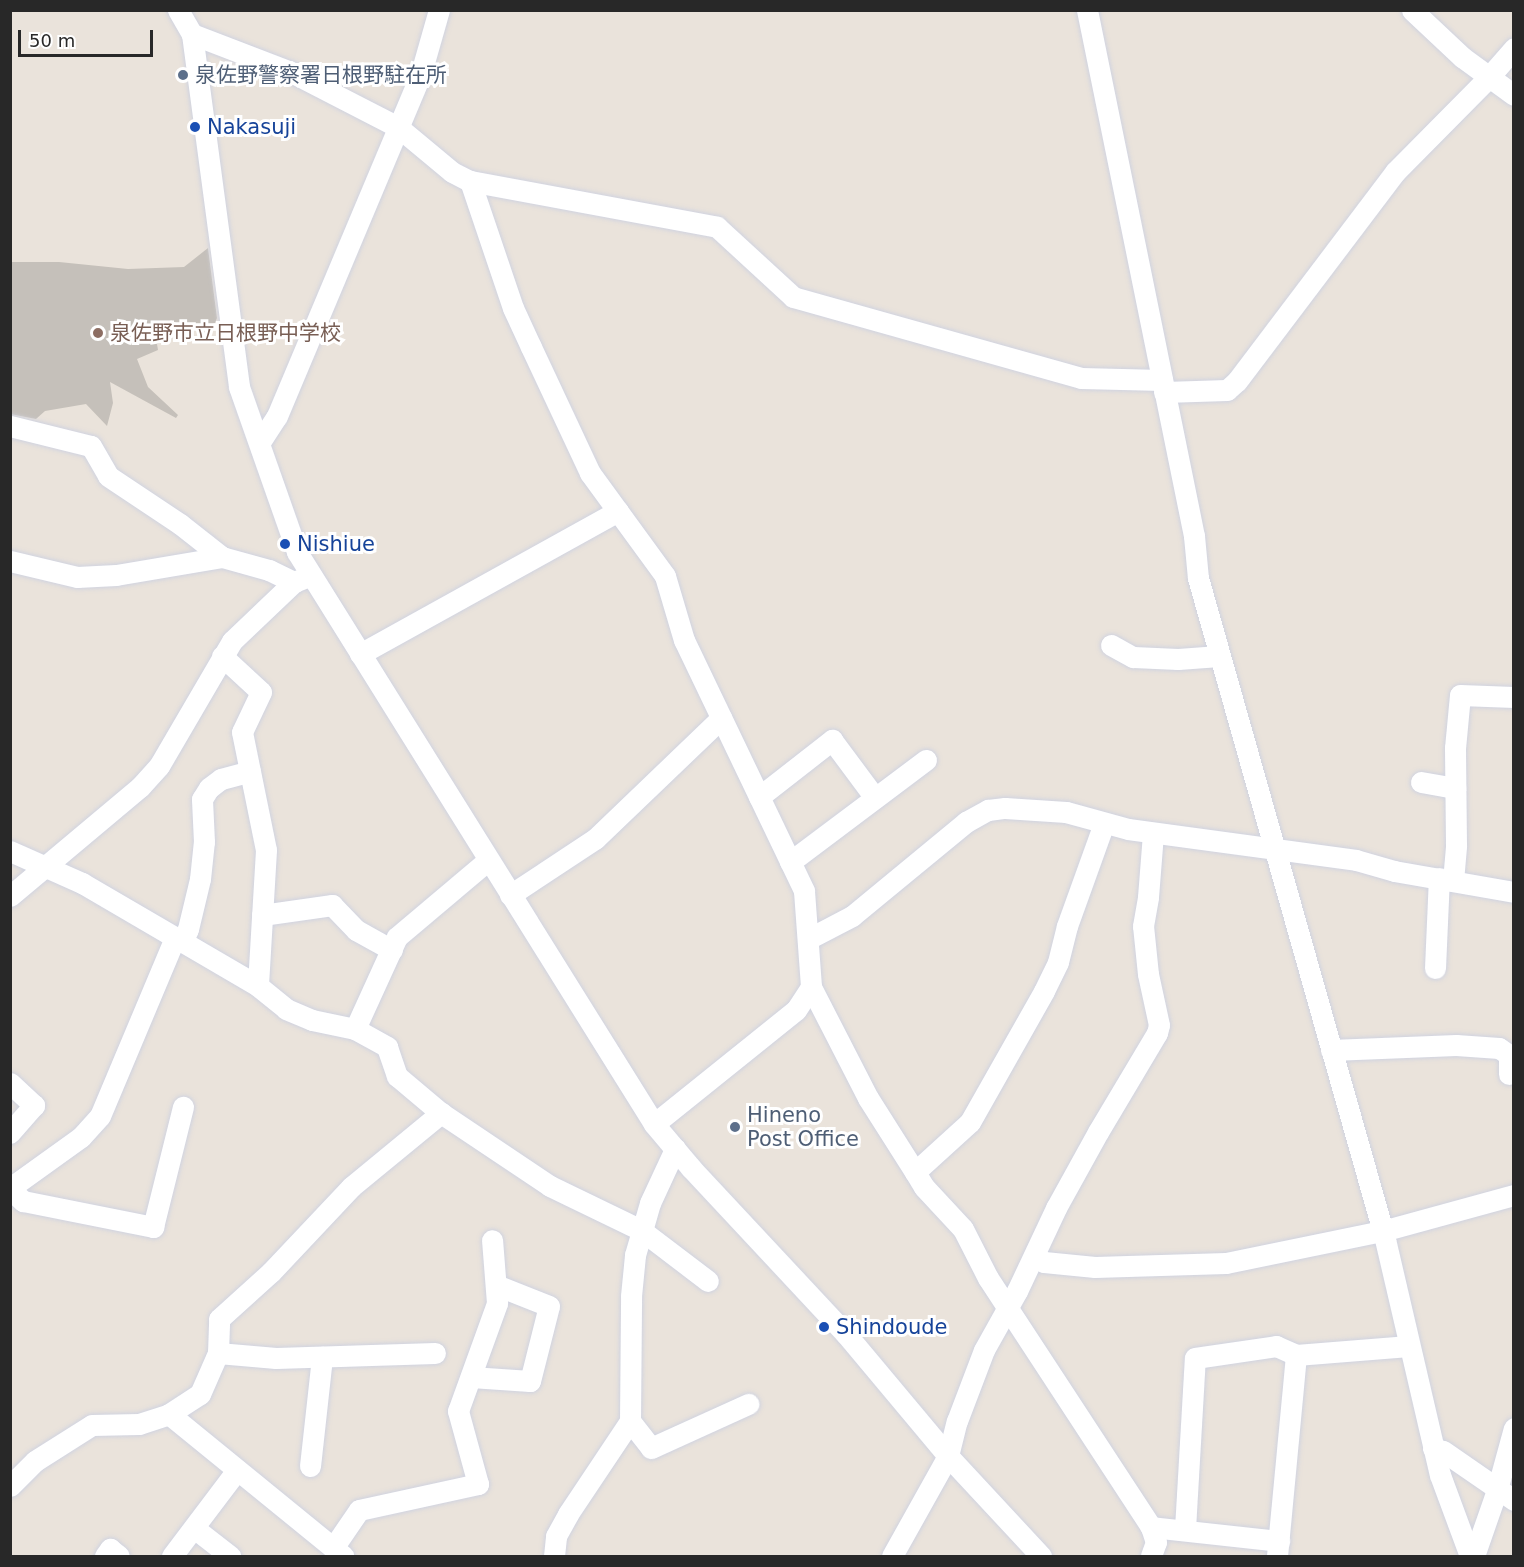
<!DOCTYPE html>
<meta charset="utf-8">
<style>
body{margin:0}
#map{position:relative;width:1524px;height:1567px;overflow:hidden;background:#eae3db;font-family:"DejaVu Sans","Noto Sans JP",sans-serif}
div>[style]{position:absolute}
.building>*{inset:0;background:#c5c0ba}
.roads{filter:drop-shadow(0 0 2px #d0d3e0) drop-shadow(0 0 2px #d0d3e0)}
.minor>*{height:21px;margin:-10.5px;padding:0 10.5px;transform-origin:10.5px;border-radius:10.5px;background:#fff}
.dots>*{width:16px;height:16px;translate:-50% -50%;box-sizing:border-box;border:3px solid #fff;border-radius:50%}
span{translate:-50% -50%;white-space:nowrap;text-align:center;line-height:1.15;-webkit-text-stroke:6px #fff;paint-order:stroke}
.service-label{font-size:21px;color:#4e5e75}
.left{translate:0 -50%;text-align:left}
.transit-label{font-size:21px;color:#164399}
.education-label{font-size:21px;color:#785e54}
.frame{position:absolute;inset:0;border:12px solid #282828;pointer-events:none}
.scale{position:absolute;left:18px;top:30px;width:135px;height:27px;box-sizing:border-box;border:3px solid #282828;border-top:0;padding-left:8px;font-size:18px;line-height:21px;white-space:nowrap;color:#282828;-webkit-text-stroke:4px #fff;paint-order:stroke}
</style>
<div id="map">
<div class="building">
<i style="clip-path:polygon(208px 248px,217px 318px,215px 323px,157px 344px,158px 350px,137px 359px,148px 387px,178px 415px,176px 418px,110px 382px,113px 403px,107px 426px,86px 404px,45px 411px,36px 419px,10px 414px,10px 262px,59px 262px,128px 269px,184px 267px)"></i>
</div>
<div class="roads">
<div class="minor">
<i style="left:178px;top:10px;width:28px;rotate:60deg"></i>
<i style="left:192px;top:34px;width:356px;rotate:82.4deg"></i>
<i style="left:239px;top:387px;width:175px;rotate:70.6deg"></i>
<i style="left:297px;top:552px;width:674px;rotate:58.03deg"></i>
<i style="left:654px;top:1124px;width:57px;rotate:49.9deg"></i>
<i style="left:691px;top:1168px;width:227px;rotate:47deg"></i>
<i style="left:846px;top:1334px;width:159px;rotate:50.1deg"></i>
<i style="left:948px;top:1456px;width:137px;rotate:47.1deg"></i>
<i style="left:1087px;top:10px;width:537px;rotate:78.5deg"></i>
<i style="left:1194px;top:536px;width:42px;rotate:84.6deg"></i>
<i style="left:1198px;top:578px;width:687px;rotate:74.2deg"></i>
<i style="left:1385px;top:1239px;width:242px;rotate:76.9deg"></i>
<i style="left:1440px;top:1475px;width:86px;rotate:69.7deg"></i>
<i style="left:1412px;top:10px;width:69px;rotate:43.2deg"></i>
<i style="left:1462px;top:57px;width:64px;rotate:36.2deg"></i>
<i style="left:192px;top:34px;width:106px;rotate:21deg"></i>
<i style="left:291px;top:72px;width:120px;rotate:27.2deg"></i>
<i style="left:398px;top:127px;width:70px;rotate:39.8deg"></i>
<i style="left:452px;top:172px;width:20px;rotate:27deg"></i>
<i style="left:470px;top:181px;width:251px;rotate:10.5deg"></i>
<i style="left:717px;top:227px;width:103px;rotate:42.6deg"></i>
<i style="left:793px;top:297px;width:299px;rotate:15.7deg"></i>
<i style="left:1081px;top:378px;width:81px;rotate:1.4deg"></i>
<i style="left:470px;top:181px;width:134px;rotate:71.3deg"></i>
<i style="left:513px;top:308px;width:43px;rotate:65.2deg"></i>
<i style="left:531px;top:347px;width:139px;rotate:64.9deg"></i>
<i style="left:590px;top:473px;width:127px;rotate:53.9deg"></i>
<i style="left:665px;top:576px;width:67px;rotate:73.5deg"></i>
<i style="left:684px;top:640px;width:278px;rotate:64.4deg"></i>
<i style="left:804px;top:891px;width:96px;rotate:85.8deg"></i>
<i style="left:811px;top:987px;width:125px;rotate:62.8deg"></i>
<i style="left:868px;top:1098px;width:88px;rotate:57.6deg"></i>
<i style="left:915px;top:1172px;width:17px;rotate:59deg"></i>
<i style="left:924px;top:1187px;width:57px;rotate:47.1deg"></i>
<i style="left:963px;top:1229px;width:55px;rotate:63deg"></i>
<i style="left:988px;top:1278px;width:298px;rotate:56.8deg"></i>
<i style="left:1151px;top:1527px;width:16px;rotate:72deg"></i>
<i style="left:1156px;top:1542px;width:15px;rotate:110deg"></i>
<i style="left:1164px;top:392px;width:63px;rotate:-1.8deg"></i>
<i style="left:1227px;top:390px;width:13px;rotate:-42deg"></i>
<i style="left:1237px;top:381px;width:262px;rotate:-52.9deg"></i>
<i style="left:1395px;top:172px;width:134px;rotate:-45.3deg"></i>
<i style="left:1489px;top:77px;width:38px;rotate:-49deg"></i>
<i style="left:10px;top:426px;width:83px;rotate:13.9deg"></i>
<i style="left:91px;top:446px;width:34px;rotate:60deg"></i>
<i style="left:108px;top:476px;width:87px;rotate:33.7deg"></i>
<i style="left:180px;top:524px;width:53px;rotate:38.2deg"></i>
<i style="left:260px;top:442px;width:31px;rotate:-57deg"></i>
<i style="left:277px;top:416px;width:372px;rotate:-67.2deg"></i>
<i style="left:421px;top:73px;width:66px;rotate:-74.1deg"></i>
<i style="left:10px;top:561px;width:69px;rotate:13.4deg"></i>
<i style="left:77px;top:577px;width:39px;rotate:-3deg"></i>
<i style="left:116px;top:575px;width:108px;rotate:-9.6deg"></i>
<i style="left:222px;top:557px;width:49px;rotate:15.5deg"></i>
<i style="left:269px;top:570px;width:28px;rotate:26deg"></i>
<i style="left:1111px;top:645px;width:25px;rotate:29deg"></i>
<i style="left:1133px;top:657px;width:45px;rotate:2.5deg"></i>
<i style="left:1178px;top:659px;width:41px;rotate:-4.2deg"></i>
<i style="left:360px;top:654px;width:295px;rotate:-29deg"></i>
<i style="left:222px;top:656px;width:53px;rotate:42.7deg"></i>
<i style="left:261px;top:692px;width:44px;rotate:115.4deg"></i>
<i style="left:242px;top:732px;width:120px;rotate:78.5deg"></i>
<i style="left:266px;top:850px;width:136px;rotate:93.4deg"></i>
<i style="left:1421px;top:782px;width:35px;rotate:10deg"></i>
<i style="left:759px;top:797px;width:93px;rotate:-38deg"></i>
<i style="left:832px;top:740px;width:72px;rotate:53.4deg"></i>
<i style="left:10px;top:851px;width:79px;rotate:24deg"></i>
<i style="left:82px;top:883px;width:204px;rotate:30.3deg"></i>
<i style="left:258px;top:986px;width:36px;rotate:39deg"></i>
<i style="left:286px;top:1009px;width:28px;rotate:23deg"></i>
<i style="left:312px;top:1020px;width:44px;rotate:11.8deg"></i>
<i style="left:355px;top:1029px;width:37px;rotate:29deg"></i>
<i style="left:387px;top:1047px;width:31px;rotate:71deg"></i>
<i style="left:397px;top:1076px;width:57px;rotate:40.1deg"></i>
<i style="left:790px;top:862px;width:170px;rotate:-36.9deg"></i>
<i style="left:1453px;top:881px;width:36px;rotate:-85deg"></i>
<i style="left:1456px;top:845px;width:97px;rotate:-90.6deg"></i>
<i style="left:1455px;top:748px;width:53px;rotate:-84.6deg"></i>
<i style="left:1460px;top:695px;width:54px;rotate:2.1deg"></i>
<i style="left:510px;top:895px;width:102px;rotate:-33.4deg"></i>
<i style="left:595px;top:839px;width:175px;rotate:-43.8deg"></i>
<i style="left:10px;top:896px;width:170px;rotate:-40deg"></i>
<i style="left:140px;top:787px;width:28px;rotate:-48deg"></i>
<i style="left:159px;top:766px;width:145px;rotate:-59.7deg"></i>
<i style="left:232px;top:641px;width:86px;rotate:-43.6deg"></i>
<i style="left:294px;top:582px;width:18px;rotate:-22deg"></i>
<i style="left:262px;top:915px;width:71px;rotate:-8.1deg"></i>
<i style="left:332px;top:905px;width:35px;rotate:46deg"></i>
<i style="left:356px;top:930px;width:41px;rotate:29.1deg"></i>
<i style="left:808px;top:939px;width:50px;rotate:-27.6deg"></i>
<i style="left:852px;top:916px;width:148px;rotate:-39.5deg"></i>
<i style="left:966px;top:822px;width:25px;rotate:-29deg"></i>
<i style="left:988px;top:810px;width:17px;rotate:-7deg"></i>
<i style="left:1005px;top:808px;width:61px;rotate:3.8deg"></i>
<i style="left:1066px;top:812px;width:64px;rotate:15.3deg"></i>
<i style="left:1128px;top:829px;width:230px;rotate:7.7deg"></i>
<i style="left:1356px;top:860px;width:40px;rotate:16deg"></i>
<i style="left:1394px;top:871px;width:122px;rotate:9.9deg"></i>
<i style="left:182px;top:942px;width:14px;rotate:-65deg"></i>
<i style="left:188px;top:929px;width:51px;rotate:-76.5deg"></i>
<i style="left:200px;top:879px;width:37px;rotate:-84deg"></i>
<i style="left:204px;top:842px;width:43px;rotate:-92.7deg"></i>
<i style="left:202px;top:799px;width:13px;rotate:-58deg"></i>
<i style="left:209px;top:788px;width:15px;rotate:-37deg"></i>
<i style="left:221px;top:779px;width:30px;rotate:-15deg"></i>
<i style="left:1435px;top:968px;width:90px;rotate:-87.5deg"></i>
<i style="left:355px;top:1029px;width:101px;rotate:-65.5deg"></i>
<i style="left:397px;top:937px;width:119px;rotate:-40.2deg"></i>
<i style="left:1331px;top:1050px;width:125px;rotate:-2.3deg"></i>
<i style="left:1456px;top:1045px;width:43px;rotate:4deg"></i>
<i style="left:1499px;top:1048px;width:12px;rotate:35deg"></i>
<i style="left:1509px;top:1055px;width:19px;rotate:90deg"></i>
<i style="left:10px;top:1083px;width:33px;rotate:43deg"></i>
<i style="left:34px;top:1105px;width:37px;rotate:131deg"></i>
<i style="left:654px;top:1124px;width:182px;rotate:-38.8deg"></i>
<i style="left:796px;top:1010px;width:27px;rotate:-57deg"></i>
<i style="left:915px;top:1172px;width:74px;rotate:-42.3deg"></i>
<i style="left:970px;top:1122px;width:150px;rotate:-60.5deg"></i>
<i style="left:1044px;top:991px;width:32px;rotate:-64deg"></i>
<i style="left:1058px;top:962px;width:37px;rotate:-76deg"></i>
<i style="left:1067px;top:926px;width:109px;rotate:-70.2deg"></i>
<i style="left:10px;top:1188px;width:87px;rotate:-35.7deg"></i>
<i style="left:81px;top:1137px;width:28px;rotate:-48deg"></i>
<i style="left:100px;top:1116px;width:193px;rotate:-67.2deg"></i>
<i style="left:10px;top:1189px;width:18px;rotate:43deg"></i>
<i style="left:23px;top:1201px;width:133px;rotate:11.3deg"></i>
<i style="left:153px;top:1227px;width:124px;rotate:-76deg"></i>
<i style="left:1034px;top:1257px;width:11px;rotate:27deg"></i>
<i style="left:1044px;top:1262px;width:51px;rotate:5.6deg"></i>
<i style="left:1095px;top:1267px;width:131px;rotate:-1.7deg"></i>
<i style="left:1226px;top:1263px;width:159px;rotate:-11.6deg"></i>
<i style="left:1382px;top:1231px;width:137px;rotate:-15.3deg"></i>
<i style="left:218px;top:1353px;width:58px;rotate:4.9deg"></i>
<i style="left:276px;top:1358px;width:159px;rotate:-1.8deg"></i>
<i style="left:471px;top:1377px;width:59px;rotate:3.9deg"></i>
<i style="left:530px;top:1381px;width:77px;rotate:-75.8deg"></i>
<i style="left:549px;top:1306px;width:57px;rotate:-158.4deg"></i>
<i style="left:169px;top:1414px;width:225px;rotate:39.2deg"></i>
<i style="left:630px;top:1421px;width:125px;rotate:-89.5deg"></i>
<i style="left:631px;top:1296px;width:41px;rotate:-84.4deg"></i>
<i style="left:635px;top:1255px;width:54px;rotate:-73.9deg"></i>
<i style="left:650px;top:1203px;width:60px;rotate:-65.2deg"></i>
<i style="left:1433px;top:1448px;width:10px;rotate:17deg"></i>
<i style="left:1443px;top:1451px;width:86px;rotate:34.6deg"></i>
<i style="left:310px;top:1466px;width:110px;rotate:-83.7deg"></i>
<i style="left:10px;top:1486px;width:35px;rotate:-45deg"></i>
<i style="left:35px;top:1461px;width:67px;rotate:-32.3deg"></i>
<i style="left:92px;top:1425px;width:47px;rotate:-1.2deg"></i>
<i style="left:139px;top:1424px;width:32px;rotate:-18deg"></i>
<i style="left:169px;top:1414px;width:37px;rotate:-33deg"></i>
<i style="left:200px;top:1394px;width:45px;rotate:-66.3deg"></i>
<i style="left:218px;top:1353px;width:34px;rotate:-88deg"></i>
<i style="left:219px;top:1319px;width:70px;rotate:-42.1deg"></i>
<i style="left:271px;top:1272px;width:117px;rotate:-46.7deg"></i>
<i style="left:351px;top:1187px;width:117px;rotate:-39.4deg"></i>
<i style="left:441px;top:1113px;width:131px;rotate:33.8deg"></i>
<i style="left:550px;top:1186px;width:101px;rotate:25.8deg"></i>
<i style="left:641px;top:1230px;width:84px;rotate:37.3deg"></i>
<i style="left:1151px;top:1527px;width:129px;rotate:6.2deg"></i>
<i style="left:194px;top:1528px;width:46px;rotate:37.9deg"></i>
<i style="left:1185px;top:1529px;width:171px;rotate:-86.7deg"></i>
<i style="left:1195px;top:1358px;width:82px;rotate:-8.4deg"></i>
<i style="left:1276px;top:1346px;width:22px;rotate:24deg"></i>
<i style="left:1296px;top:1355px;width:113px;rotate:-4.6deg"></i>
<i style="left:333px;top:1548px;width:46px;rotate:-55.6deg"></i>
<i style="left:359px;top:1510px;width:122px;rotate:-12.3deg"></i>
<i style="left:478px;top:1484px;width:76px;rotate:-105.3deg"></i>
<i style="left:458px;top:1411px;width:115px;rotate:-70.1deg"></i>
<i style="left:497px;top:1303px;width:63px;rotate:-94.5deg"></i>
<i style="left:105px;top:1556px;width:9px;rotate:-54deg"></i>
<i style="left:110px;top:1549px;width:11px;rotate:38deg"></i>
<i style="left:172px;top:1556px;width:108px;rotate:-52.9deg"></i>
<i style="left:554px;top:1556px;width:20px;rotate:-84deg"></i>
<i style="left:556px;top:1536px;width:25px;rotate:-61deg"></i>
<i style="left:568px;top:1514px;width:112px;rotate:-56.3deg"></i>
<i style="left:630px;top:1421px;width:34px;rotate:52deg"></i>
<i style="left:651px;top:1448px;width:107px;rotate:-24.4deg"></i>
<i style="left:892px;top:1556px;width:115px;rotate:-60.8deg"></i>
<i style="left:948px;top:1456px;width:36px;rotate:-76deg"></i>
<i style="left:957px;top:1421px;width:76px;rotate:-69.2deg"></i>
<i style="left:984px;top:1350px;width:68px;rotate:-60.8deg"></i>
<i style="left:1017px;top:1291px;width:92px;rotate:-64.8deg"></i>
<i style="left:1056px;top:1208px;width:87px;rotate:-61.1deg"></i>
<i style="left:1098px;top:1132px;width:115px;rotate:-59.2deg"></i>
<i style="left:1157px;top:1033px;width:8px;rotate:-76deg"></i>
<i style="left:1159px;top:1025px;width:52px;rotate:-102.2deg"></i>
<i style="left:1148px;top:974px;width:48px;rotate:-95.9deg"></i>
<i style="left:1143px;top:926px;width:29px;rotate:-80deg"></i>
<i style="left:1148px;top:897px;width:64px;rotate:-85.5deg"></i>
<i style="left:1277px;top:1556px;width:202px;rotate:-84.6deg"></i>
<i style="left:1474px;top:1556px;width:70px;rotate:-70.8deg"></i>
<i style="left:1497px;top:1490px;width:64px;rotate:-74.7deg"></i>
</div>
</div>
<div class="dots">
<i style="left:183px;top:75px;background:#5c6f8a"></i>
<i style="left:195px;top:127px;background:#1a4fb4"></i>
<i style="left:98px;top:333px;background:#8d6e63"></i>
<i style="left:285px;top:544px;background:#1a4fb4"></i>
<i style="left:735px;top:1127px;background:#5c6f8a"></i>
<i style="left:824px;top:1327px;background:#1a4fb4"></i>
</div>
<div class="service-label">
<span class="left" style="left:195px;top:75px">泉佐野警察署日根野駐在所</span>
<span class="left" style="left:747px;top:1127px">Hineno<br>Post Office</span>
</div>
<div class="transit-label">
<span class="left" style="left:207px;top:127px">Nakasuji</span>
<span class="left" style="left:297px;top:544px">Nishiue</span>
<span class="left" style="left:836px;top:1327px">Shindoude</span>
</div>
<div class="education-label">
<span class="left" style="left:110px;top:333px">泉佐野市立日根野中学校</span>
</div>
<div class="frame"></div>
<div class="scale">50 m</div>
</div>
